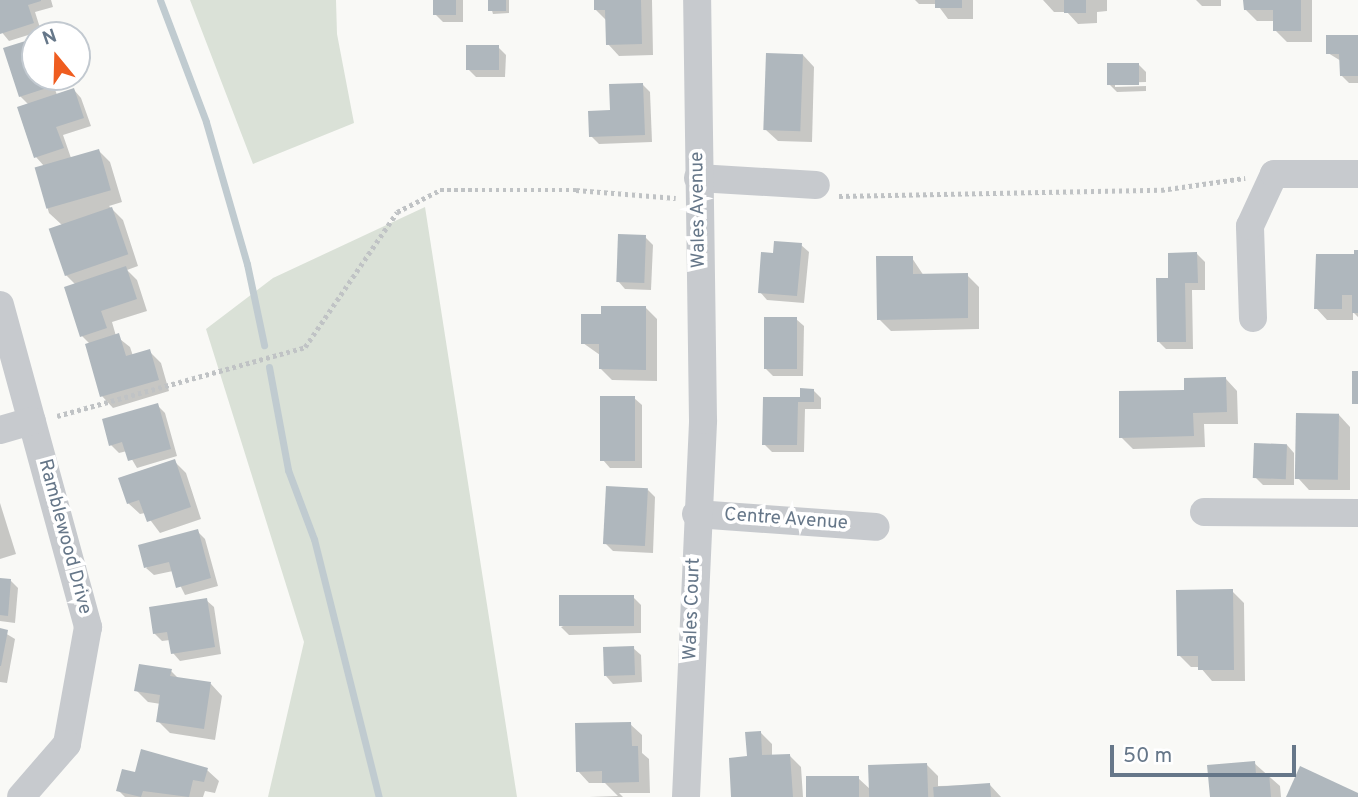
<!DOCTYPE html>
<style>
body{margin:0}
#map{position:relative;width:1358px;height:797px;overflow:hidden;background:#f9f9f6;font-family:Overpass,sans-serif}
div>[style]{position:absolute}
.green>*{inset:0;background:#dae1d7}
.shadow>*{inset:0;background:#0003}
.stream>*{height:7px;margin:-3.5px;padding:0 3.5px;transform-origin:3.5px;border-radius:3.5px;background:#c0cbd0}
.building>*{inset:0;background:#afb7bd;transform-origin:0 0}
.path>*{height:4.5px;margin-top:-2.25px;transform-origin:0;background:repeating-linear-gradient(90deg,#c0c3c5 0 3.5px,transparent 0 7px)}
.minor>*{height:28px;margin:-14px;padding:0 14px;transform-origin:14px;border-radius:14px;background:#c7cace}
span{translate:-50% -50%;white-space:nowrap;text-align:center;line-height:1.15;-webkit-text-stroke:7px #fff;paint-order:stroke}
.street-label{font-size:19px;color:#667789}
.north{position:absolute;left:21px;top:21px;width:70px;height:70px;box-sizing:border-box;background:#fff;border:2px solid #c2c9d0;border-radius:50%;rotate:341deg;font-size:19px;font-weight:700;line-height:28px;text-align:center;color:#667789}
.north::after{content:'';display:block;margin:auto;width:24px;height:32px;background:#ef5d20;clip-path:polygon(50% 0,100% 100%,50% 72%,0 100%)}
.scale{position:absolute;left:1110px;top:745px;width:186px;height:32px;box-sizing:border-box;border:4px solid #667789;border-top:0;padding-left:9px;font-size:21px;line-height:24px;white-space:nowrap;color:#667789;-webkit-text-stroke:5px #fff;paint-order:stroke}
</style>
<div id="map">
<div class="green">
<i style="clip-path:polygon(190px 0,336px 0,337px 34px,354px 123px,253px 164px)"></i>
<i style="clip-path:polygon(425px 207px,517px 797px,268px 797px,304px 642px,206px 329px,273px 278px)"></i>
</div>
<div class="shadow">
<i style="clip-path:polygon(0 0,51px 0,53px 7px,35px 12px,41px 31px,9px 41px,0 30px)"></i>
<i style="clip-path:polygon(435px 0,463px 0,463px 22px,443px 22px,435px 14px)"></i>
<i style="clip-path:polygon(489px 0,509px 0,509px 13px,493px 14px)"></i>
<i style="clip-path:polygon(595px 0,652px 0,653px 55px,619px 56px,608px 44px,607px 21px,595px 9px)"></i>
<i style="clip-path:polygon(915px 0,973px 0,973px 19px,948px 19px,937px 4px,919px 4px)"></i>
<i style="clip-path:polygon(1043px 0,1107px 0,1107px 11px,1097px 12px,1097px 23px,1078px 24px,1067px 12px,1054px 12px)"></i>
<i style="clip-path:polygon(1196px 0,1221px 0,1221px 6px,1202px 6px)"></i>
<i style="clip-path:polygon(1245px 0,1312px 0,1312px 42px,1287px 42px,1275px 30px,1275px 21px,1257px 21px,1245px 9px)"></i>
<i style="clip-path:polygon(1358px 36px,1358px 83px,1349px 83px,1341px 75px,1341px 61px,1328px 53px)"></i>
<i style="clip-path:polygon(35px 40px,35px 77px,55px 77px,51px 78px,57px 95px,74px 90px,81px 98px,91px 126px,63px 135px,71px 158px,99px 151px,110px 162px,122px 202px,109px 206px,123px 220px,138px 266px,127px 270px,137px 280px,147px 311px,112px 322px,116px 336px,130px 347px,133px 356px,149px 351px,161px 363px,169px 391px,113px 408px,102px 396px,90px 344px,82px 336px,76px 285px,65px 274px,62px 225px,49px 213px,36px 168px,44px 166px,36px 157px,29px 105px,20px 96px)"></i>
<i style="clip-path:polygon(498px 47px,506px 55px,505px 77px,476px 77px,468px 69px)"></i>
<i style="clip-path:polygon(803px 55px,814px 67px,812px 142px,778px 141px,766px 130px)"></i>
<i style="clip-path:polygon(1138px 64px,1146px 72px,1146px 82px,1115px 83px,1115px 87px,1146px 86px,1146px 91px,1117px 92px,1109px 84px)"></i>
<i style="clip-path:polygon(642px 84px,650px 92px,652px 142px,599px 144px,591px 136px)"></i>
<i style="clip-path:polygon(645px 237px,653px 245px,651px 290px,625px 289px,618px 281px)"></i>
<i style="clip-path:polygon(801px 245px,809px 252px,804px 303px,767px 300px,760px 292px)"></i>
<i style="clip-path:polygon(1197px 254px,1205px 262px,1205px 290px,1192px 290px,1193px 349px,1166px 349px,1159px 342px,1170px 280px)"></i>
<i style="clip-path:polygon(1358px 255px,1358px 317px,1353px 312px,1353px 320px,1327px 320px,1316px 308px)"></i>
<i style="clip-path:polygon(912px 258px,924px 276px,967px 275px,979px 287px,979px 329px,891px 331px,879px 319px)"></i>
<i style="clip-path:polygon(645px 307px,657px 319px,657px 381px,612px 380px,601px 369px,600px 355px,583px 343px,603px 316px)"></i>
<i style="clip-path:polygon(796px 319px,804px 326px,803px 376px,773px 376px,765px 368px)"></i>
<i style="clip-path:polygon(1226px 379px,1237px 391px,1238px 424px,1204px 424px,1205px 447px,1133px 449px,1121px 437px,1186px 392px)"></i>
<i style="clip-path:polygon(813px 390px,821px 398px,821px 409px,805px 409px,804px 452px,772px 452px,764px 444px,765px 398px,802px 399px)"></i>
<i style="clip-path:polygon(634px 398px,642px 405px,642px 468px,610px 468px,603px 460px)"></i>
<i style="clip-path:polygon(157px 405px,165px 413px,177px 456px,137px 468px,127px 451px,119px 453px,111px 445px)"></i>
<i style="clip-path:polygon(1339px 415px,1350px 427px,1350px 490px,1309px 490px,1298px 478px)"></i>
<i style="clip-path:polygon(1287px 445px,1294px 453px,1294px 485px,1263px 485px,1255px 477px)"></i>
<i style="clip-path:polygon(174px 461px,186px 473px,201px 519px,160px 533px,145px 513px,140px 514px,128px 503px)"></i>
<i style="clip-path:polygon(648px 490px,655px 497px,653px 553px,613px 551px,605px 543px)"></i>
<i style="clip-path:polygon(0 503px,16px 554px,0 559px)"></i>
<i style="clip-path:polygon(197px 531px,205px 539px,218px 586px,185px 595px,173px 571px,154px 575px,146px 568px)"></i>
<i style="clip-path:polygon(0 579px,10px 580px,18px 588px,15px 623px,0 621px)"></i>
<i style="clip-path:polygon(1232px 591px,1244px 603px,1245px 681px,1212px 681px,1200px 667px,1191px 667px,1179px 655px)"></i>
<i style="clip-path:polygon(633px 597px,641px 605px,641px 633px,569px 635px,561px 627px)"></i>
<i style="clip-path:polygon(206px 600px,214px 607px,221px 654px,180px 661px,173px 653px,170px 640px,162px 641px,154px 633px)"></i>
<i style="clip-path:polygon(0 630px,15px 639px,7px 683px,0 682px)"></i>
<i style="clip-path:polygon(633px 648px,641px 655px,642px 682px,613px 684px,606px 676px)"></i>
<i style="clip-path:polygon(171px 671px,179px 679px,211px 684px,222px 696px,215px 740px,170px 733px,158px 721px,161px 704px,148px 702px,136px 690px)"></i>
<i style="clip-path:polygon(630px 724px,642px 735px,642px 753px,649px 759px,650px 793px,619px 793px,623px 797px,589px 797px,618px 796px,605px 783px,589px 783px,578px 771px)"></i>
<i style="clip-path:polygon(760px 732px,772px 744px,772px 756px,789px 755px,801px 767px,803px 797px,733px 797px)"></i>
<i style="clip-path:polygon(1254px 763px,1280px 786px,1281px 797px,1212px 797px)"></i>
<i style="clip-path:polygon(926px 764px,938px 776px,938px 786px,990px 785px,1001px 797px,808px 797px,858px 778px,871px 790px)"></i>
<i style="clip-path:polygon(207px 770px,219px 781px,215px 793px,205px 791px,203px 797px,125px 797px,118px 790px,136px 774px)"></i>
</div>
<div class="stream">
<i style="left:160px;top:0;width:130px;rotate:69.3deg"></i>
<i style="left:206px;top:122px;width:148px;rotate:73.9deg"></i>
<i style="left:247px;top:264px;width:83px;rotate:78.1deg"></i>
<i style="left:269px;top:367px;width:105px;rotate:79.5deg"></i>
<i style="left:288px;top:470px;width:74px;rotate:69.4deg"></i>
<i style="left:314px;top:539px;width:266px;rotate:75.9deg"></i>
</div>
<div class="building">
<i style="clip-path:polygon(0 0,41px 0,41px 1px,28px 5px,34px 23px,0 34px)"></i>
<i style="left:433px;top:0;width:23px;height:15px"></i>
<i style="left:488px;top:0;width:18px;height:11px"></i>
<i style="clip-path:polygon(594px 0,641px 0,642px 44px,606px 45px,605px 10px,594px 10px)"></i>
<i style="left:935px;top:0;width:27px;height:8px"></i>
<i style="left:1064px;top:0;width:22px;height:13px"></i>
<i style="clip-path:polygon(1243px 0,1301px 0,1301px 31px,1273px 31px,1273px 10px,1244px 10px)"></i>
<i style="clip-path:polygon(1326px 35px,1358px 35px,1358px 76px,1340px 76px,1339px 54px,1326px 54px)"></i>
<i style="clip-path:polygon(35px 38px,35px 77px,47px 77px,50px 87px,19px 97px,3px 48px)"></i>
<i style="left:466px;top:45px;width:33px;height:25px"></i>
<i style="left:766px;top:53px;width:37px;height:77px;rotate:2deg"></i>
<i style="left:1107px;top:63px;width:32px;height:22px"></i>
<i style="clip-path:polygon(643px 83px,645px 135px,589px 137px,588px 111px,610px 110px,609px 84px)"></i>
<i style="clip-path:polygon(74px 88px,84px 118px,56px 127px,64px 148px,34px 158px,17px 107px)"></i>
<i style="left:99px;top:149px;width:43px;height:67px;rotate:74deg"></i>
<i style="left:112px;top:207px;width:50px;height:67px;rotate:71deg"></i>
<i style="left:618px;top:234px;width:28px;height:48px;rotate:2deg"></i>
<i style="clip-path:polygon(774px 241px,802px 243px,797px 296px,758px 293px,761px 252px,773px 253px)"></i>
<i style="clip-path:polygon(1354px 250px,1358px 250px,1358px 313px,1352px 313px,1352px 295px,1342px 295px,1342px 309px,1314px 309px,1316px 254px,1354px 254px)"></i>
<i style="clip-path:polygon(1197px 252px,1198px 283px,1185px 283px,1186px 342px,1157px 342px,1156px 278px,1168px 278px,1168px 253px)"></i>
<i style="clip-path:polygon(876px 256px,913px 256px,913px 274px,968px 273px,968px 318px,877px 320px)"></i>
<i style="clip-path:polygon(126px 266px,137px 299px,101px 311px,107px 328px,80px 337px,64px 287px)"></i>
<i style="clip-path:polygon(601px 306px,646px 306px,646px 370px,599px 369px,599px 344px,581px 344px,581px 314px,601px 314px)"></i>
<i style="left:764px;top:317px;width:33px;height:52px"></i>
<i style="clip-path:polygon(119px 333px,126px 356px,150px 349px,159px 380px,100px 397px,85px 344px)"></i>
<i style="left:1352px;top:371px;width:6px;height:33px"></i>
<i style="clip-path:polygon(1226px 377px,1227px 412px,1193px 413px,1194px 436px,1119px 438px,1119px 391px,1184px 390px,1184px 378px)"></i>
<i style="clip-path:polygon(800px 388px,814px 389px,814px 402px,798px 402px,797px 445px,762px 445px,763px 397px,800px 397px)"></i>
<i style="left:600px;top:396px;width:35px;height:65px"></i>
<i style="clip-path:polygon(158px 403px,171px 449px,128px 461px,122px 442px,109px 446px,102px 419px)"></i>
<i style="left:1296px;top:413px;width:43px;height:66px;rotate:1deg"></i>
<i style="left:1254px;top:443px;width:33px;height:35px;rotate:2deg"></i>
<i style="clip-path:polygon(175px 459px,191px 507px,147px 522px,139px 500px,127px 504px,118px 478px)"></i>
<i style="left:606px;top:486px;width:42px;height:58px;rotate:3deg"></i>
<i style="clip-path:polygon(198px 529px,211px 578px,176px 588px,169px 562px,144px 568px,138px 545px)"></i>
<i style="clip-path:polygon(0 578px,11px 579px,8px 616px,0 615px)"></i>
<i style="clip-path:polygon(1233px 589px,1234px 670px,1198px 670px,1198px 656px,1177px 656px,1176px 590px)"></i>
<i style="left:634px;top:595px;width:31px;height:75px;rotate:90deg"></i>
<i style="clip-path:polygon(207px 598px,215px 647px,171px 654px,167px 632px,153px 634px,149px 607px)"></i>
<i style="clip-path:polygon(0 628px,8px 630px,1px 666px,0 666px)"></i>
<i style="left:634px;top:646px;width:29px;height:31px;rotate:88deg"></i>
<i style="clip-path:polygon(139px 664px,172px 669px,170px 676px,211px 682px,204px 729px,156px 722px,160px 695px,134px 691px)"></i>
<i style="clip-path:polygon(631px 722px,632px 746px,638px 746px,639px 782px,602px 783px,602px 771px,576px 772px,575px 723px)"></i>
<i style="clip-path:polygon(761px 731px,762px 755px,790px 754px,793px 797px,731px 797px,729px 758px,747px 756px,745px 732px)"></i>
<i style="clip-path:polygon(141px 749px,208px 768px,204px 782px,193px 780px,189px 797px,143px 791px,141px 797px,116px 791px,122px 769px,135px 772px)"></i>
<i style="clip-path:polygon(1255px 761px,1256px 774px,1269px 773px,1271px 797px,1210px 797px,1207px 765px)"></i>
<i style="left:927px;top:763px;width:34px;height:59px;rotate:88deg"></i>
<i style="clip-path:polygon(1300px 766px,1358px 793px,1358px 797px,1286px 797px)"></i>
<i style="left:859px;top:776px;width:21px;height:53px;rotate:90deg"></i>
<i style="left:990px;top:783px;width:14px;height:57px;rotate:86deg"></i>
</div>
<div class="path">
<i style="left:839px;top:196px;width:322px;rotate:-1.1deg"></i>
<i style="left:1161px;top:190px;width:85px;rotate:-8.1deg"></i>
<i style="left:57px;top:416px;width:257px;rotate:-15.5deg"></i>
<i style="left:305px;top:347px;width:163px;rotate:-55.7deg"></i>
<i style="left:397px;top:212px;width:48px;rotate:-27.1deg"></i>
<i style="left:440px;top:190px;width:136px"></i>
<i style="left:576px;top:190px;width:100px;rotate:4.6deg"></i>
</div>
<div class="minor">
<i style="left:698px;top:178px;width:118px;rotate:3.4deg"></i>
<i style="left:0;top:305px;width:334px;rotate:74.7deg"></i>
<i style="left:88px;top:627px;width:119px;rotate:100.2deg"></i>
<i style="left:67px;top:744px;width:70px;rotate:131deg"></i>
<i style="left:1253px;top:318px;width:92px;rotate:-91.9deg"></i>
<i style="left:1250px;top:226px;width:57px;rotate:-65.2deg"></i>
<i style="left:1274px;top:174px;width:84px"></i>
<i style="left:0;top:430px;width:33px;rotate:-16deg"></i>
<i style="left:1204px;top:512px;width:154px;rotate:0.4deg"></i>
<i style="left:696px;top:514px;width:180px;rotate:4.1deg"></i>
<i style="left:686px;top:797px;width:377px;rotate:-87.4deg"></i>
<i style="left:703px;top:420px;width:420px;rotate:-90.8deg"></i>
</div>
<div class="street-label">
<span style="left:699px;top:210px;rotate:-91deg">Wales Avenue</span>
<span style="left:786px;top:520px;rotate:4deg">Centre Avenue</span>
<span style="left:64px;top:537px;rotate:75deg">Ramblewood Drive</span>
<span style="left:693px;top:609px;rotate:-88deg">Wales Court</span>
</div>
<div class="north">N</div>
<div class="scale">50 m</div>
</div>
